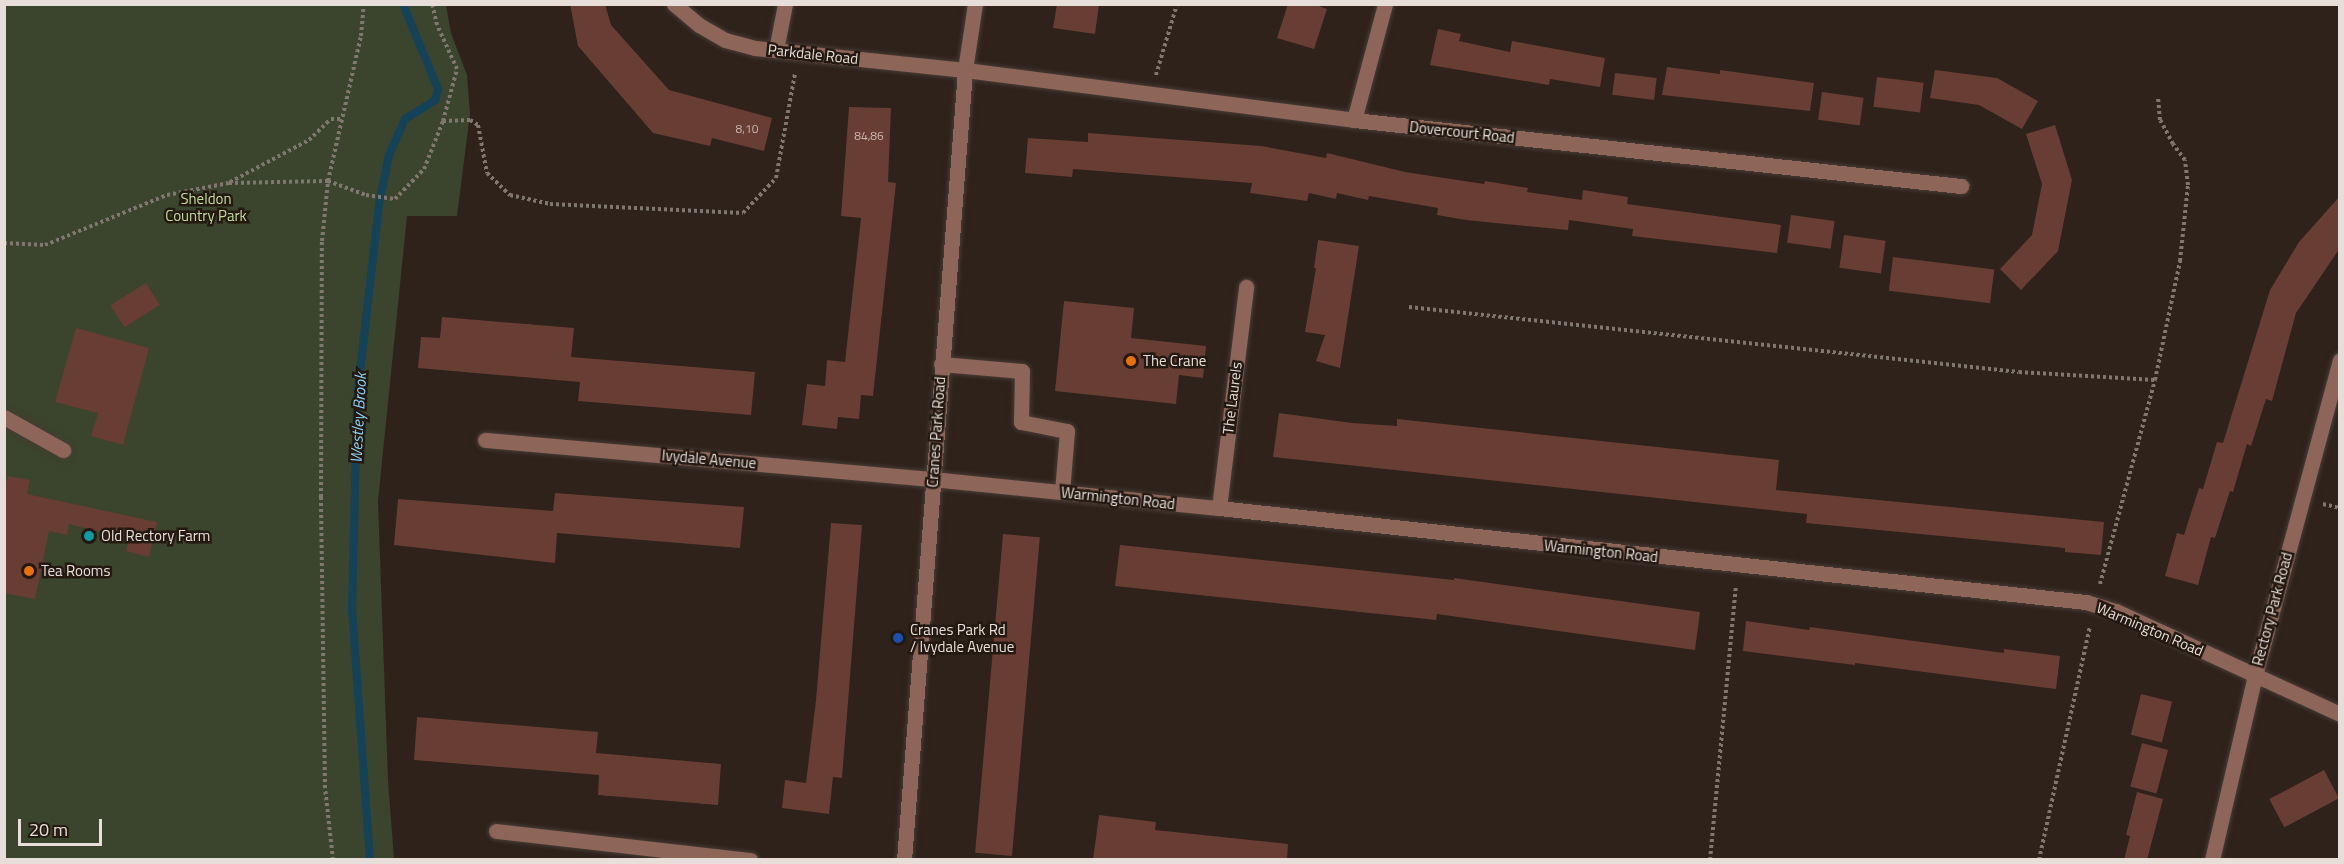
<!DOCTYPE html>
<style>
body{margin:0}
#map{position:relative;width:2344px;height:864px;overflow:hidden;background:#2e221b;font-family:"Titillium Web",sans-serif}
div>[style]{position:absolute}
.green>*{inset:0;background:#3b442c}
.stream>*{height:8px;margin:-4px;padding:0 4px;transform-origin:4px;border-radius:4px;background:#144259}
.building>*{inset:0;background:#683d33;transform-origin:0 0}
.path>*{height:4px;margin-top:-2px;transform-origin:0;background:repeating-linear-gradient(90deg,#817771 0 3px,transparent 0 6px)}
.roads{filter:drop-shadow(0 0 2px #483c36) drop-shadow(0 0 2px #483c36)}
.minor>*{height:15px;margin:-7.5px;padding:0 7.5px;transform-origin:7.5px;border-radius:7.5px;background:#8d6559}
.dots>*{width:16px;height:16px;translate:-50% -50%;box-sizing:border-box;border:3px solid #241911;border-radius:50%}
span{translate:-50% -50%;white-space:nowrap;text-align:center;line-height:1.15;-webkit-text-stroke:5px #241911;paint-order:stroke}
.number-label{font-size:12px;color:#c7b6b0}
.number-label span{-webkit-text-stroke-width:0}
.street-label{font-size:15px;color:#e7ded9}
.park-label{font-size:15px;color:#c2dd9a}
.poi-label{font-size:15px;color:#e7ded9}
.left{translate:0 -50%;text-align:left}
.water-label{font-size:16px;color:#88d2fa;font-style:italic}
.frame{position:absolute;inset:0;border:6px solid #e7ded9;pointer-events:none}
.scale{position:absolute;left:18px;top:819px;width:84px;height:27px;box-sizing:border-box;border:3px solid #e7ded9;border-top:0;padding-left:8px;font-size:18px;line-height:21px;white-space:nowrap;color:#e7ded9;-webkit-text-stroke:4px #241911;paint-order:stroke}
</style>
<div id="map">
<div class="green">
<i style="clip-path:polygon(5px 5px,446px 5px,451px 33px,467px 75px,470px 114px,457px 216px,407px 216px,378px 501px,388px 781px,394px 859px,5px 860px)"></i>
</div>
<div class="stream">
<i style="left:370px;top:860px;width:252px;rotate:-94.1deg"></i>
<i style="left:352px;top:609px;width:211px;rotate:-88.6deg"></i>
<i style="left:357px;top:398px;width:195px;rotate:-83.5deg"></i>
<i style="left:379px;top:204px;width:50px;rotate:-78.5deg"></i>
<i style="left:389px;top:155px;width:39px;rotate:-66deg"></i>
<i style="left:405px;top:119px;width:36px;rotate:-32deg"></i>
<i style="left:435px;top:100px;width:11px;rotate:-75deg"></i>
<i style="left:438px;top:89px;width:92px;rotate:-112.4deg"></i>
</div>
<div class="building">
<i style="clip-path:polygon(570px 4px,605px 4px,611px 25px,669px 90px,772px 118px,764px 151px,712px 138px,710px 146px,653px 133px,578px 46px)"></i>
<i style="clip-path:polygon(1057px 4px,1099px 4px,1095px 34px,1053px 28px)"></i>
<i style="clip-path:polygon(1288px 4px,1313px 4px,1327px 9px,1314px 49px,1277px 38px)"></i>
<i style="clip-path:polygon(1438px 29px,1461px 34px,1459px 41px,1510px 52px,1512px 41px,1605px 58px,1600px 87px,1550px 79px,1549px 85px,1430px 65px)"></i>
<i style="clip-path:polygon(1667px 67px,1720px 74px,1720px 70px,1814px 83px,1810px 111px,1662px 95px)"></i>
<i style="clip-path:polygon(1935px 70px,1997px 78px,2038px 101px,2022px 129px,1979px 105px,1930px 98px)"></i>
<i style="left:1615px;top:73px;width:42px;height:22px;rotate:7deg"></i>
<i style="left:1877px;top:77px;width:47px;height:30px;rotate:7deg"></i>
<i style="left:1822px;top:92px;width:42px;height:28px;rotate:8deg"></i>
<i style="clip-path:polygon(849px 107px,891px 108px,888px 182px,896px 183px,873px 396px,861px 395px,859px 419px,838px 417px,837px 429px,802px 425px,807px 384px,825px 386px,827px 360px,845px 362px,861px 218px,841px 216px)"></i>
<i style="clip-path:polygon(2055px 125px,2072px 180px,2058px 251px,2021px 290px,2000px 269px,2032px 235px,2042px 184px,2026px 134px)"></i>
<i style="clip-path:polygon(1088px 133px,1261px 146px,1326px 158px,1327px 153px,1405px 172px,1484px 184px,1485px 181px,1528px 188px,1527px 192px,1582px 200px,1583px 190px,1628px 197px,1627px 204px,1781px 225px,1777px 253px,1632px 236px,1633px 229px,1569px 220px,1568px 230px,1466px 220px,1437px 215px,1438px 208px,1369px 196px,1368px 200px,1337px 193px,1336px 199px,1309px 193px,1307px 201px,1250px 193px,1252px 183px,1073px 169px,1072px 177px,1025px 173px,1028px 138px,1088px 142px)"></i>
<i style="clip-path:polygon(2340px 196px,2340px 248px,2296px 313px,2272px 401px,2266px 399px,2251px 446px,2247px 444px,2233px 492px,2230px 491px,2215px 538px,2211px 537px,2198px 585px,2165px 576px,2177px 533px,2184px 535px,2199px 488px,2203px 489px,2217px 442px,2223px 443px,2270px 290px,2299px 242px)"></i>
<i style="left:1791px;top:215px;width:44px;height:28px;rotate:8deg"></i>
<i style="left:1844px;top:235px;width:42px;height:33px;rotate:8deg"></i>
<i style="clip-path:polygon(1318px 240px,1359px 246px,1340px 368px,1316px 361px,1325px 335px,1305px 332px,1316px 268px,1314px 268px)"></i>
<i style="left:1893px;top:257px;width:102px;height:34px;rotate:7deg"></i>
<i style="left:146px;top:283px;width:26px;height:42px;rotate:58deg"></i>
<i style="clip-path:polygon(1064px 301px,1134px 308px,1131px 338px,1206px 346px,1203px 378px,1179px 375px,1176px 404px,1055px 391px)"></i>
<i style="clip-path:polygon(442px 317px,574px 328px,571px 357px,755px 372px,751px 415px,578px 401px,580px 382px,418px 368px,421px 337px,440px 338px)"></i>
<i style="clip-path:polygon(76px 328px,149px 348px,123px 445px,91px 436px,98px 413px,55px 402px)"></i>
<i style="clip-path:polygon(1279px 413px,1352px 423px,1397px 426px,1397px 419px,1779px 460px,1776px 490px,2104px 522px,2101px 555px,2065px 552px,2065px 548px,1806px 523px,1807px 514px,1273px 457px)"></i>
<i style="clip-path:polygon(8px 476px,30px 480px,27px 494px,157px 522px,149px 557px,126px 551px,129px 539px,69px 524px,67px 535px,49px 531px,35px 599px,4px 593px,4px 489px)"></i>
<i style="clip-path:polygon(555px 493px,744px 507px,740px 548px,557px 533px,555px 563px,394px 545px,398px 499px,553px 511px)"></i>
<i style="clip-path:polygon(831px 523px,862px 525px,842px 778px,833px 777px,829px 814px,782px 808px,785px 780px,806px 783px,816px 700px)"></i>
<i style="left:1003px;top:534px;width:37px;height:320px;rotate:5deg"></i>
<i style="clip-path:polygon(1120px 545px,1454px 580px,1454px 578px,1700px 612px,1695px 650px,1437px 614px,1436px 620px,1115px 586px)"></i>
<i style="clip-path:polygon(1746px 621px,1809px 630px,1810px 627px,2004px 653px,2004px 649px,2060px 656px,2056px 689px,1855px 663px,1855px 665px,1743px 651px)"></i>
<i style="left:2141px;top:694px;width:32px;height:42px;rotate:14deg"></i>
<i style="clip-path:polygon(417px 717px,598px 732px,596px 753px,721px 764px,718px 805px,598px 795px,599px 775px,414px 760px)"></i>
<i style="left:2142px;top:743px;width:27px;height:45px;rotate:15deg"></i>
<i style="left:2324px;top:770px;width:32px;height:62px;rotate:62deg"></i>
<i style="clip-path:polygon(2137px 792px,2163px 799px,2147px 860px,2124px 860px,2130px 836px,2126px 835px)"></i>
<i style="clip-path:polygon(1099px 815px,1156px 822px,1155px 830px,1288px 844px,1287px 860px,1093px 860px)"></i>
</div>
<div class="path">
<i style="left:1156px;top:75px;width:74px;rotate:-73.5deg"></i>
<i style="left:443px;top:121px;width:27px;rotate:-2deg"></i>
<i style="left:470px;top:120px;width:9px;rotate:32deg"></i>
<i style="left:478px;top:125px;width:49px;rotate:79.4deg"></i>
<i style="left:487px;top:173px;width:32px;rotate:44deg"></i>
<i style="left:510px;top:195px;width:41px;rotate:12.7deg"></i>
<i style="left:550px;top:204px;width:193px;rotate:2.7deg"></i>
<i style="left:743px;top:213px;width:48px;rotate:-46.7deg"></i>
<i style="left:776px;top:178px;width:107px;rotate:-79.7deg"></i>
<i style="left:230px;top:182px;width:89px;rotate:-28deg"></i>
<i style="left:309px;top:140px;width:30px;rotate:-44deg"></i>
<i style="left:331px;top:119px;width:10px"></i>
<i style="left:4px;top:243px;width:41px;rotate:2.8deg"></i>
<i style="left:45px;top:245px;width:132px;rotate:-22.3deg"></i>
<i style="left:167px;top:195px;width:63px;rotate:-11deg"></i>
<i style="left:229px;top:183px;width:99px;rotate:-1.2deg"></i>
<i style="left:328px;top:181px;width:40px;rotate:20.2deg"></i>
<i style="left:366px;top:195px;width:29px;rotate:8deg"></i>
<i style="left:395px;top:199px;width:42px;rotate:-46deg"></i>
<i style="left:424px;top:169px;width:52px;rotate:-68.4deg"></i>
<i style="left:443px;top:121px;width:54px;rotate:-74.9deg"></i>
<i style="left:457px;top:69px;width:48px;rotate:-114.4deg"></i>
<i style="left:437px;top:25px;width:22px;rotate:-103deg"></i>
<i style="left:1409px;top:307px;width:613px;rotate:6.08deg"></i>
<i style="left:2019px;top:372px;width:136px;rotate:3.4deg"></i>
<i style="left:2323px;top:504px;width:17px;rotate:13deg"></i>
<i style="left:2100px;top:584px;width:211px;rotate:-74.9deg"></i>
<i style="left:2155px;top:380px;width:122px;rotate:-78.1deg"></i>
<i style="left:2180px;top:261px;width:76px;rotate:-84deg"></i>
<i style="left:2188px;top:185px;width:25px;rotate:-97deg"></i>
<i style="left:2185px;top:160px;width:20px;rotate:-127deg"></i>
<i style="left:2173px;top:144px;width:27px;rotate:-118deg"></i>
<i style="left:2160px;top:120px;width:24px;rotate:-95deg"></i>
<i style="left:333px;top:860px;width:72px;rotate:-96.3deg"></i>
<i style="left:325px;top:788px;width:291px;rotate:-90.8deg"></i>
<i style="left:321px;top:497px;width:256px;rotate:-89.8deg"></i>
<i style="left:322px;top:241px;width:60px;rotate:-84.3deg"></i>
<i style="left:328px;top:181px;width:149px;rotate:-77.2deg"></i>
<i style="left:361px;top:36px;width:32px;rotate:-85deg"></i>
<i style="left:1710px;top:860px;width:276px;rotate:-84.6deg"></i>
<i style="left:2039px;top:860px;width:239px;rotate:-77.7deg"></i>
</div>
<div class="roads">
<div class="minor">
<i style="left:674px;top:4px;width:33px;rotate:40deg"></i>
<i style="left:699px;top:25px;width:30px;rotate:30deg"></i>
<i style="left:725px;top:40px;width:31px;rotate:15deg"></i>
<i style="left:755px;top:48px;width:211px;rotate:6deg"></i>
<i style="left:965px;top:70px;width:392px;rotate:7.3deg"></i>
<i style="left:1354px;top:120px;width:611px;rotate:6.21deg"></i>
<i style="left:776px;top:50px;width:47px;rotate:-78.9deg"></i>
<i style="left:1354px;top:120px;width:120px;rotate:-75deg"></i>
<i style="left:941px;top:364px;width:81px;rotate:4.9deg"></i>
<i style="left:1022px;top:371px;width:51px;rotate:91.1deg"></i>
<i style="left:1021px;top:422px;width:47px;rotate:11.1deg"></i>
<i style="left:1067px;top:431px;width:61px;rotate:94.7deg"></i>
<i style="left:4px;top:417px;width:68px;rotate:29.2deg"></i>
<i style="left:485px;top:440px;width:449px;rotate:5deg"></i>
<i style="left:932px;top:479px;width:288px;rotate:5.8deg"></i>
<i style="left:1219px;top:508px;width:872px;rotate:6.19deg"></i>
<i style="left:2086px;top:602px;width:31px;rotate:17deg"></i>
<i style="left:2116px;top:611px;width:247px;rotate:24.7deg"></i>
<i style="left:1219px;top:508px;width:223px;rotate:-83deg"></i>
<i style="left:496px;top:831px;width:256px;rotate:6.5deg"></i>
<i style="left:904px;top:860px;width:792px;rotate:-85.58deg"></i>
<i style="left:965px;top:70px;width:67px;rotate:-81.4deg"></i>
<i style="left:2212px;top:860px;width:190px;rotate:-76.9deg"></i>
<i style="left:2255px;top:675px;width:326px;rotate:-74.9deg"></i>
</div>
</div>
<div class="dots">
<i style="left:1131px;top:361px;background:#e8710a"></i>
<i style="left:89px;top:536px;background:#0f9aa8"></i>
<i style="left:29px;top:571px;background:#e8710a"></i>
<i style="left:898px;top:638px;background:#1a4fb4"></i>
</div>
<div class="number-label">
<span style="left:747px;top:129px">8,10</span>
<span style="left:869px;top:136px">84,86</span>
</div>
<div class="street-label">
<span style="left:813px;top:54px;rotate:6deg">Parkdale Road</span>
<span style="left:1462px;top:132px;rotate:6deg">Dovercourt Road</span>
<span style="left:1232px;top:398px;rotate:-83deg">The Laurels</span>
<span style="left:936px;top:432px;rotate:-86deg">Cranes Park Road</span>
<span style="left:709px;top:459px;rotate:5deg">Ivydale Avenue</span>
<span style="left:1118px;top:498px;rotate:6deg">Warmington Road</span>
<span style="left:1601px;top:551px;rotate:6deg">Warmington Road</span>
<span style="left:2272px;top:609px;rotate:-75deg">Rectory Park Road</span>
<span style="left:2150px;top:629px;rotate:23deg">Warmington Road</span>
</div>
<div class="park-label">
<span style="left:206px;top:207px">Sheldon<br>Country Park</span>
</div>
<div class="poi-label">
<span class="left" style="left:1143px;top:361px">The Crane</span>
<span class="left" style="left:101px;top:536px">Old Rectory Farm</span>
<span class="left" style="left:41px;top:571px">Tea Rooms</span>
<span class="left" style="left:910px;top:638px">Cranes Park Rd<br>/ Ivydale Avenue</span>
</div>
<div class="water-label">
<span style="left:358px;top:418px;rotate:-87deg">Westley Brook</span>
</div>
<div class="frame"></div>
<div class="scale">20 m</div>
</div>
